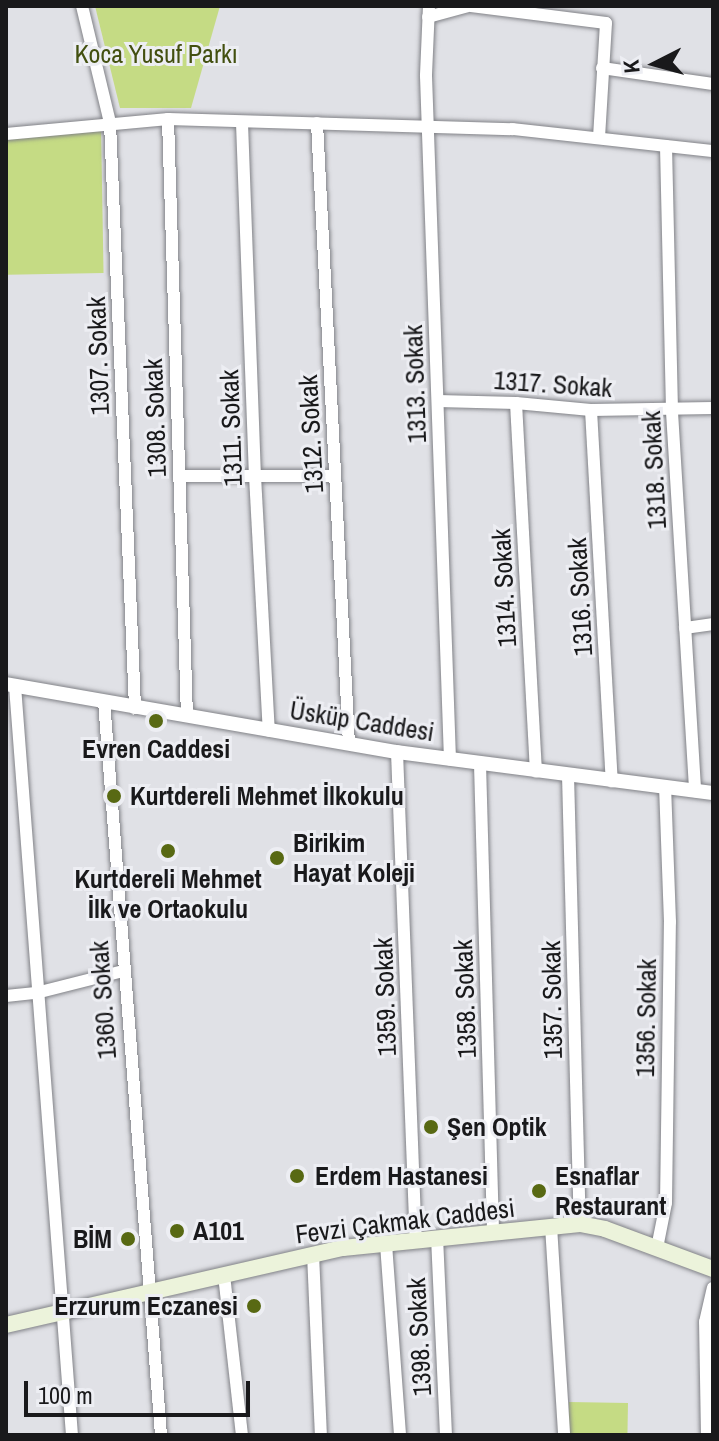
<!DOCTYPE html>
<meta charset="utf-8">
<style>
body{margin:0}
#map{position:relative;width:719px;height:1441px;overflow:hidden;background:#e0e1e6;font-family:"Archivo Narrow",sans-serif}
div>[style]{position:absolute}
.green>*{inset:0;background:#c5db84;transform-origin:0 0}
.roads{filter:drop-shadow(0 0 2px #818287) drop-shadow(0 0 2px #818287)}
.minor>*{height:12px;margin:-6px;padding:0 6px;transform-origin:6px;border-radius:6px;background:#fff}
.tertiary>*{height:14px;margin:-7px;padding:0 7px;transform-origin:7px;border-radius:7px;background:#fff}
.secondary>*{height:16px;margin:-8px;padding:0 8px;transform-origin:8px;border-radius:8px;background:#ecf3db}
.dots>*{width:22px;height:22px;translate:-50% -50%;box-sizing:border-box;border:4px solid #edeef3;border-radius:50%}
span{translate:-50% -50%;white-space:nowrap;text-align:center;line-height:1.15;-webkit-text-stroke:6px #edeef3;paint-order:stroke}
.park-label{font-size:26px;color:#435010}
.street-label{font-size:26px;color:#19191b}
.poi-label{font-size:26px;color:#19191b;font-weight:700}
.left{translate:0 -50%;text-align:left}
.right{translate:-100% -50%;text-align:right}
.frame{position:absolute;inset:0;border:8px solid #19191b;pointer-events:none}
.north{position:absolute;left:615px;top:24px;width:80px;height:80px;-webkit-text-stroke:6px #edeef3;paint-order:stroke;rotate:264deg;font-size:22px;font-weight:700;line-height:32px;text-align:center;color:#19191b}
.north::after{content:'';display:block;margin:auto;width:28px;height:36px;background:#19191b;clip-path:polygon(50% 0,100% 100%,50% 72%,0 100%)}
.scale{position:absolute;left:24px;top:1381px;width:226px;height:36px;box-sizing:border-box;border:4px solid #19191b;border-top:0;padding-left:10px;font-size:24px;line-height:28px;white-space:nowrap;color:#19191b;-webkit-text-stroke:6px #edeef3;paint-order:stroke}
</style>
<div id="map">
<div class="green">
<i style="clip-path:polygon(95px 6px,220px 6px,191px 108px,120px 108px)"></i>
<i style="left:101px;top:127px;width:146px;height:96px;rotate:89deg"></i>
<i style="left:569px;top:1402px;width:59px;height:33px;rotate:1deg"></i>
</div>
<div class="roads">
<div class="minor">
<i style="left:82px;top:6px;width:120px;rotate:76.5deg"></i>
<i style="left:110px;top:123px;width:586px;rotate:87.55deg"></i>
<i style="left:429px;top:6px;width:70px;rotate:92.5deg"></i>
<i style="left:426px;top:76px;width:684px;rotate:87.99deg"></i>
<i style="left:471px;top:6px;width:136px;rotate:7.2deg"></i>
<i style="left:606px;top:23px;width:114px;rotate:93.5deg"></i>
<i style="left:428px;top:17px;width:41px;rotate:-15.4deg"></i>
<i style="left:602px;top:68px;width:112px;rotate:8.2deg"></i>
<i style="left:168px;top:119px;width:597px;rotate:88.18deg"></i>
<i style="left:242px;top:123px;width:353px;rotate:87.9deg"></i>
<i style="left:255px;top:476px;width:255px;rotate:86.9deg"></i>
<i style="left:317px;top:123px;width:621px;rotate:87.05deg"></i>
<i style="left:6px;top:134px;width:163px;rotate:-5.3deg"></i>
<i style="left:168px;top:119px;width:345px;rotate:1.7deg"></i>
<i style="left:513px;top:129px;width:201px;rotate:6.3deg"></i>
<i style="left:666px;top:146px;width:266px;rotate:88.7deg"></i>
<i style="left:672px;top:412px;width:380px;rotate:86.5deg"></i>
<i style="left:438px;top:401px;width:78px;rotate:1.5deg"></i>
<i style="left:516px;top:403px;width:75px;rotate:5.3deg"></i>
<i style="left:591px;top:410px;width:122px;rotate:-0.9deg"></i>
<i style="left:516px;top:403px;width:369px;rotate:86.9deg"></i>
<i style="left:591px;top:410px;width:372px;rotate:86.8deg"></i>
<i style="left:179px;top:476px;width:156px"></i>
<i style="left:685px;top:628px;width:28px;rotate:-8deg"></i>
<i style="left:15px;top:686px;width:751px;rotate:85.65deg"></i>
<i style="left:104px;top:701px;width:736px;rotate:85.56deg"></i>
<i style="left:397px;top:752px;width:488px;rotate:87.8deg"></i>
<i style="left:480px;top:764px;width:469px;rotate:88.4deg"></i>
<i style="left:568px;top:775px;width:449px;rotate:88.5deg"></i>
<i style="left:6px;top:996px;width:30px;rotate:-6deg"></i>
<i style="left:36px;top:993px;width:90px;rotate:-14.2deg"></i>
<i style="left:551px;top:1226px;width:209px;rotate:86.4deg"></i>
<i style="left:437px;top:1237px;width:198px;rotate:87.4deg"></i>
<i style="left:386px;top:1244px;width:192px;rotate:85.8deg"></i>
<i style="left:657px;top:1248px;width:46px;rotate:-78.7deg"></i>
<i style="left:666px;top:1203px;width:281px;rotate:-89.2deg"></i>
<i style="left:670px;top:922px;width:135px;rotate:-92.1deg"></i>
<i style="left:313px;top:1254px;width:181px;rotate:87.5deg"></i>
<i style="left:224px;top:1275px;width:161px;rotate:83.6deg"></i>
<i style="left:707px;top:1435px;width:113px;rotate:-91deg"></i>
<i style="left:705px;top:1322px;width:35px;rotate:-77deg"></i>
</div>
<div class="tertiary">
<i style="left:6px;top:684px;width:397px;rotate:9.9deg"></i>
<i style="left:397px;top:752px;width:319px;rotate:7.4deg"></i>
</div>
<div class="secondary">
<i style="left:6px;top:1325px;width:346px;rotate:-12.9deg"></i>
<i style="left:343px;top:1248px;width:238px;rotate:-5.8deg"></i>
<i style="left:580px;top:1224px;width:25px;rotate:11deg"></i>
<i style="left:605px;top:1229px;width:115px;rotate:20.3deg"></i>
</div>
</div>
<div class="dots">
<i style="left:156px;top:721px;background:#586913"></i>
<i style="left:114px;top:796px;background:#586913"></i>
<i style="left:168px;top:851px;background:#586913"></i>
<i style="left:277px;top:858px;background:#586913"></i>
<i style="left:431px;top:1127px;background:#586913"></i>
<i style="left:297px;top:1176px;background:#586913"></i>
<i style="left:539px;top:1191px;background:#586913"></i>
<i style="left:177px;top:1231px;background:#586913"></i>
<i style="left:128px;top:1239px;background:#586913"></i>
<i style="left:254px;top:1306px;background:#586913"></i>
</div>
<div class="park-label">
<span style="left:156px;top:54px">Koca Yusuf Parkı</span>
</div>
<div class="street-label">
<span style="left:98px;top:356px;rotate:-92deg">1307. Sokak</span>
<span style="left:415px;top:384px;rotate:-92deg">1313. Sokak</span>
<span style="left:553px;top:384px;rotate:4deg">1317. Sokak</span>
<span style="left:155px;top:418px;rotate:-92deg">1308. Sokak</span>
<span style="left:231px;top:428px;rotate:-92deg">1311. Sokak</span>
<span style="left:311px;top:434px;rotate:-93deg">1312. Sokak</span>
<span style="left:654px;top:470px;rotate:-93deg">1318. Sokak</span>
<span style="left:504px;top:588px;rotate:-93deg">1314. Sokak</span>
<span style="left:580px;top:597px;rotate:-93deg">1316. Sokak</span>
<span style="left:362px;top:721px;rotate:9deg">Üsküp Caddesi</span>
<span style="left:385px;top:997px;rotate:-92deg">1359. Sokak</span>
<span style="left:465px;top:999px;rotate:-92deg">1358. Sokak</span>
<span style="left:103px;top:1000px;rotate:-94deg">1360. Sokak</span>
<span style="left:552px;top:1000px;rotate:-91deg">1357. Sokak</span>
<span style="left:646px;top:1018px;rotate:-89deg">1356. Sokak</span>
<span style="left:405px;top:1221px;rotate:-7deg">Fevzi Çakmak Caddesi</span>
<span style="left:419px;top:1337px;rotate:-93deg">1398. Sokak</span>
</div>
<div class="poi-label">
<span style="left:156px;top:749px">Evren Caddesi</span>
<span class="left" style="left:130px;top:796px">Kurtdereli Mehmet İlkokulu</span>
<span class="left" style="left:293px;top:858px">Birikim<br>Hayat Koleji</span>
<span style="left:168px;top:894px">Kurtdereli Mehmet<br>İlk ve Ortaokulu</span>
<span class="left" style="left:447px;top:1127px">Şen Optik</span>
<span class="left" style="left:315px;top:1176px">Erdem Hastanesi</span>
<span class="left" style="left:555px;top:1191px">Esnaflar<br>Restaurant</span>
<span class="left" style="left:193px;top:1231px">A101</span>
<span class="right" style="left:112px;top:1239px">BİM</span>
<span class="right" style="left:238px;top:1306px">Erzurum Eczanesi</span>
</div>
<div class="frame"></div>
<div class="north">K</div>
<div class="scale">100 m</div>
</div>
